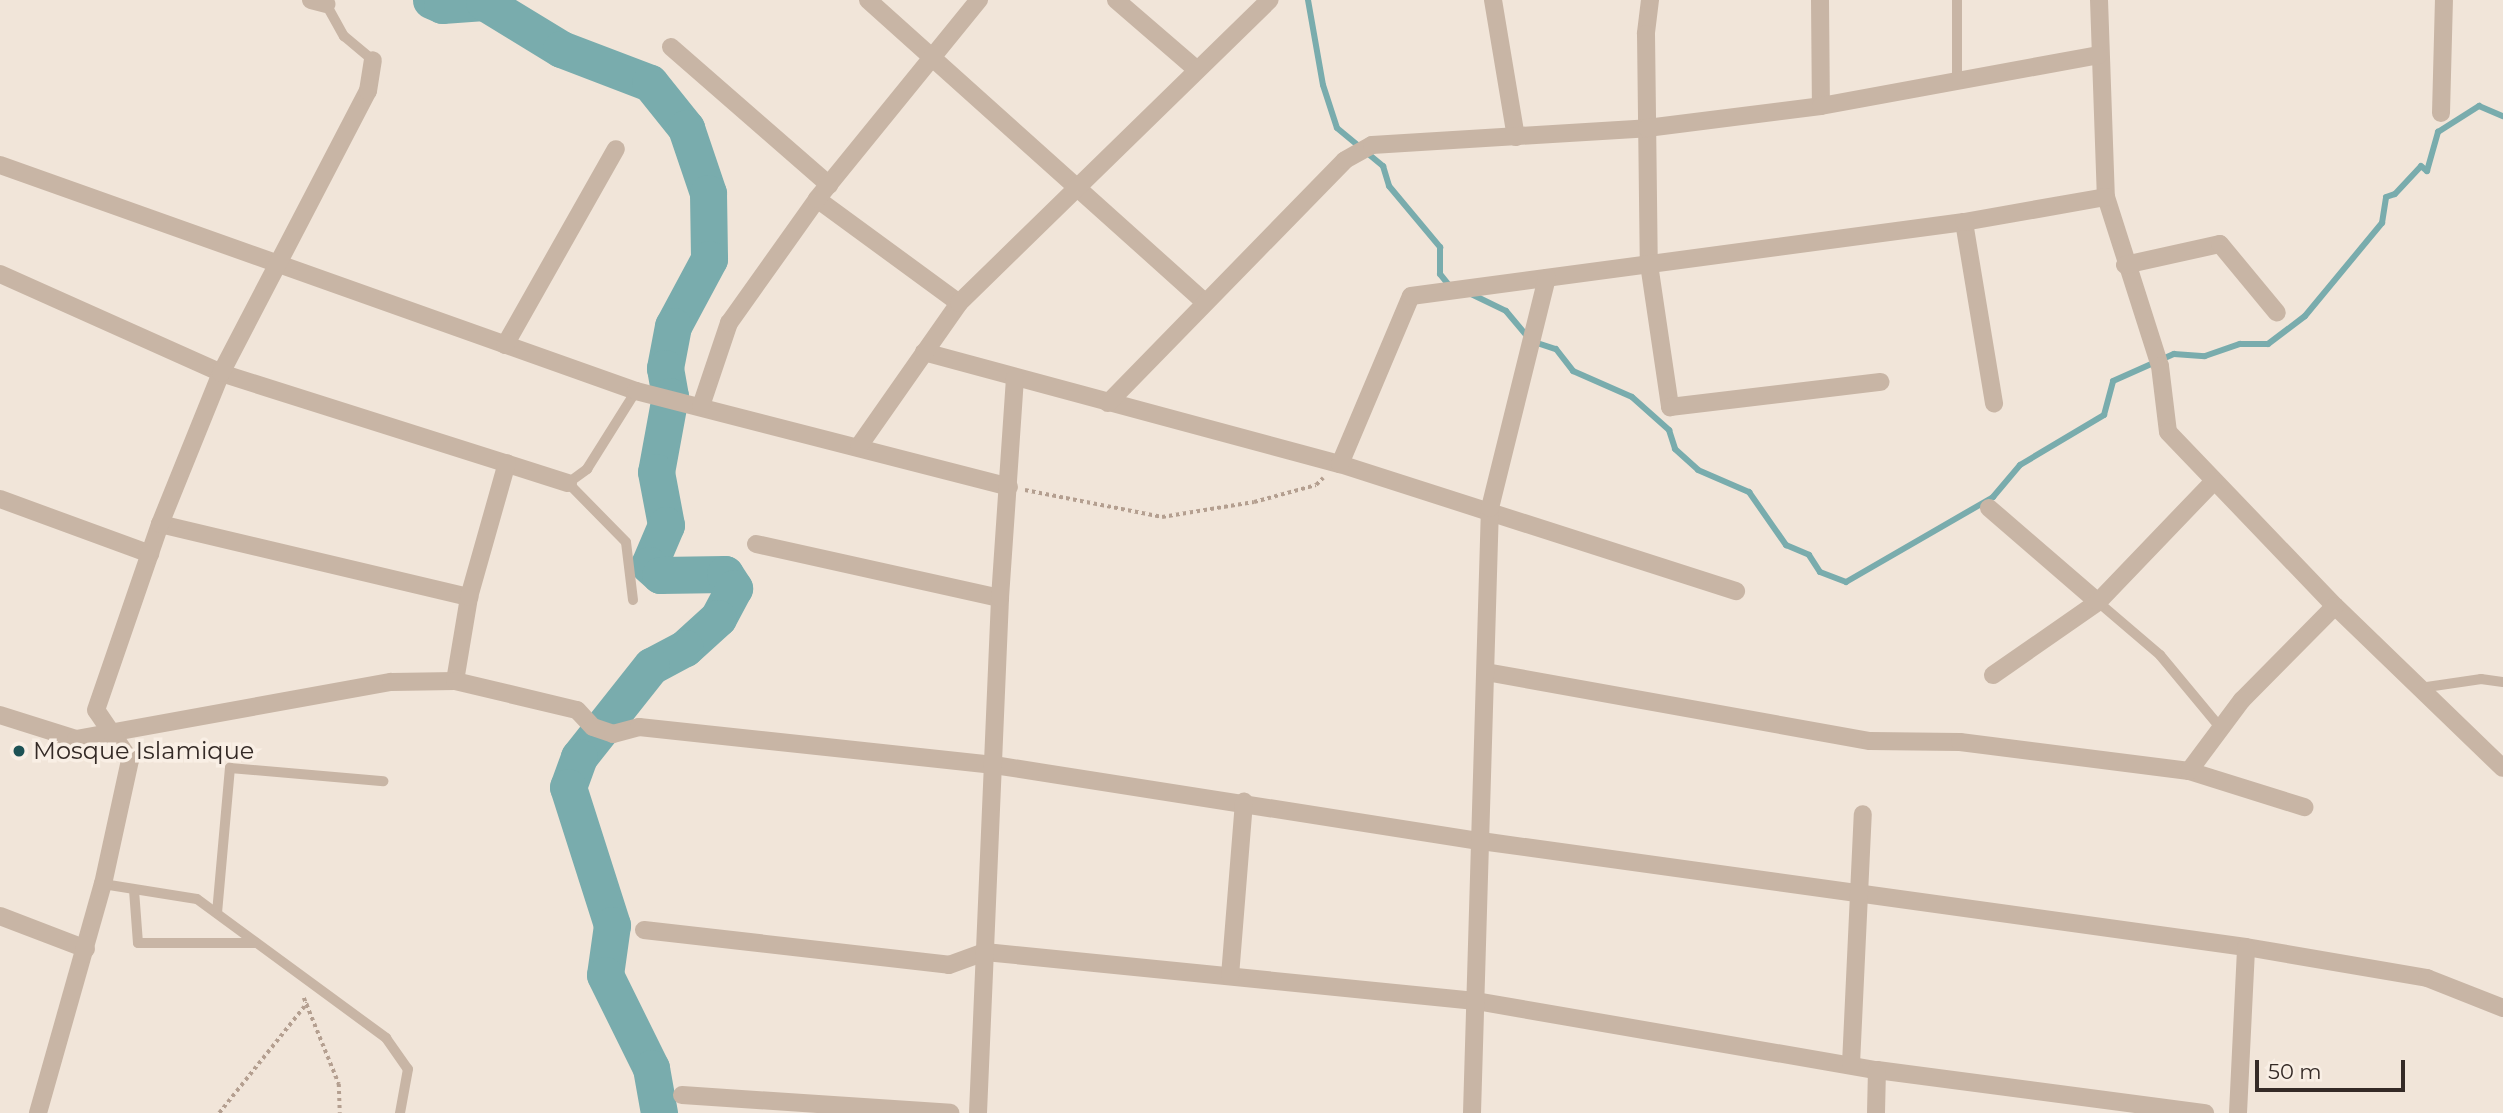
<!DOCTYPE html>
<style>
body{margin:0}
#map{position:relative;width:2503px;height:1113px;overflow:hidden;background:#f1e5d9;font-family:Montserrat,sans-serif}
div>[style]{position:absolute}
.stream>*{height:6px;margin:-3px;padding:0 3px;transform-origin:3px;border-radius:3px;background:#79acad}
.river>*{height:37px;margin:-18.5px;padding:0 18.5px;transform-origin:18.5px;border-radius:18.5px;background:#79acad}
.path>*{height:3.5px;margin-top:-1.75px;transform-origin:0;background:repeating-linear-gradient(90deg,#b49f90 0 3.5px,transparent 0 7px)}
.lane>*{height:10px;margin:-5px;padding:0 5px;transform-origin:5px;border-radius:5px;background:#c8b5a5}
.street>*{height:18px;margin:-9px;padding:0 9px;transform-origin:9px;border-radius:9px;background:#c8b5a5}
.dots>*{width:19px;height:19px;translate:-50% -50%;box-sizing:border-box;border:4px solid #f9efe5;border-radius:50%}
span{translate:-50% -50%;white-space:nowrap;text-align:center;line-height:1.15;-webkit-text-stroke:7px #f9efe5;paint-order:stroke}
.poi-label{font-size:24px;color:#342a26}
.left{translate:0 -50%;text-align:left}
.scale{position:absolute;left:2255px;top:1060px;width:150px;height:32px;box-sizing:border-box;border:4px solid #342a26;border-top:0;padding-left:9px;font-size:21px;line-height:24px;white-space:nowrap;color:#342a26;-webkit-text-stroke:5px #f9efe5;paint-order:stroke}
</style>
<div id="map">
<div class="stream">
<i style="left:1308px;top:0;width:86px;rotate:80deg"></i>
<i style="left:1323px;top:85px;width:45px;rotate:72deg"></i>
<i style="left:1337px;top:128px;width:60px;rotate:39.6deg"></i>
<i style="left:1383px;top:166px;width:21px;rotate:73deg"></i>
<i style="left:1389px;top:186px;width:80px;rotate:50.1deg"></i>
<i style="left:1440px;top:247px;width:27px;rotate:90deg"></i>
<i style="left:1440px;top:274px;width:19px;rotate:51deg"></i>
<i style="left:1469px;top:293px;width:41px;rotate:25.9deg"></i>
<i style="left:1506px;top:311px;width:39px;rotate:50deg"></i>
<i style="left:1531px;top:341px;width:26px;rotate:18deg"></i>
<i style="left:1556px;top:349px;width:28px;rotate:52deg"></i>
<i style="left:1573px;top:371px;width:64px;rotate:23.8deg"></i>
<i style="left:1632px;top:397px;width:50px;rotate:41.7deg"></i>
<i style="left:1669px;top:430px;width:20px;rotate:72deg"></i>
<i style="left:1675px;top:449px;width:31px;rotate:42deg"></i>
<i style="left:1698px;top:470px;width:56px;rotate:23.3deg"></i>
<i style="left:1749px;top:492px;width:65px;rotate:55.1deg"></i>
<i style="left:1786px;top:545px;width:25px;rotate:23deg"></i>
<i style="left:1809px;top:555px;width:20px;rotate:57deg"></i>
<i style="left:1820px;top:572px;width:28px;rotate:21deg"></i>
<i style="left:1846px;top:582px;width:170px;rotate:-30deg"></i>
<i style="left:1993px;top:497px;width:42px;rotate:-49.8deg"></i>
<i style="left:2020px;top:465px;width:98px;rotate:-30.8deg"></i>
<i style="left:2104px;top:415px;width:35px;rotate:-75deg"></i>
<i style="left:2113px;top:381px;width:67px;rotate:-23.9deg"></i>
<i style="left:2174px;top:354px;width:31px;rotate:4deg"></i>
<i style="left:2205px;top:356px;width:37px;rotate:-19deg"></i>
<i style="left:2240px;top:344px;width:28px"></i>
<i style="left:2268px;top:344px;width:46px;rotate:-37.1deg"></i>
<i style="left:2305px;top:316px;width:121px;rotate:-50.4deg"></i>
<i style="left:2382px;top:223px;width:26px;rotate:-81deg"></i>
<i style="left:2386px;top:197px;width:9px;rotate:-18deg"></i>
<i style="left:2395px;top:194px;width:38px;rotate:-47deg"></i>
<i style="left:2421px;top:166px;width:8px;rotate:40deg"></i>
<i style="left:2427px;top:171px;width:41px;rotate:-74.2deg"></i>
<i style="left:2438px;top:132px;width:49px;rotate:-32.4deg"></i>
<i style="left:2479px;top:106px;width:26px;rotate:23deg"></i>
</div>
<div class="river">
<i style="left:431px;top:0;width:12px;rotate:24deg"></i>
<i style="left:442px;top:5px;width:42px;rotate:-4.1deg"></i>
<i style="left:484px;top:2px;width:90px;rotate:31.4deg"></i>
<i style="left:561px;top:49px;width:95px;rotate:20.9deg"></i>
<i style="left:650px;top:83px;width:58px;rotate:51.3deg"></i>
<i style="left:686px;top:128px;width:69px;rotate:71.3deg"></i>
<i style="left:708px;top:193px;width:66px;rotate:89.1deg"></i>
<i style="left:709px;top:259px;width:76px;rotate:118.2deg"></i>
<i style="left:673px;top:326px;width:43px;rotate:100.8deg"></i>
<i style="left:665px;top:368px;width:28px;rotate:80deg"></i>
<i style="left:670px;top:396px;width:77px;rotate:100.4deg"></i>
<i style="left:656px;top:472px;width:54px;rotate:79.3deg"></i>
<i style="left:666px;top:525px;width:43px;rotate:113deg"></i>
<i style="left:649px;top:565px;width:15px;rotate:42deg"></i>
<i style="left:660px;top:575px;width:65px;rotate:-0.9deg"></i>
<i style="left:725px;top:574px;width:17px;rotate:57deg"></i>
<i style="left:734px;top:588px;width:34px;rotate:118deg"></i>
<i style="left:718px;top:618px;width:45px;rotate:137.7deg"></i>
<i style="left:685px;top:648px;width:38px;rotate:152deg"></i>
<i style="left:651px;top:666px;width:116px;rotate:128.4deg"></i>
<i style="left:579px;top:757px;width:32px;rotate:110deg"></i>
<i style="left:568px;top:787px;width:145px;rotate:72.3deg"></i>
<i style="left:612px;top:925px;width:50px;rotate:98deg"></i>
<i style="left:605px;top:975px;width:104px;rotate:63.7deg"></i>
<i style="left:651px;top:1068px;width:46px;rotate:79.9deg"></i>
</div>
<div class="path">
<i style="left:1025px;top:490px;width:140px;rotate:11.1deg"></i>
<i style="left:1162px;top:517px;width:93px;rotate:-9.3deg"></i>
<i style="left:1254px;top:502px;width:64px;rotate:-15.3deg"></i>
<i style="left:1316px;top:485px;width:10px;rotate:-45deg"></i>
<i style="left:304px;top:998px;width:93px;rotate:67.9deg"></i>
<i style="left:339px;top:1084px;width:29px;rotate:88deg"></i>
<i style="left:219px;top:1113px;width:141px;rotate:-51.3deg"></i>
</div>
<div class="lane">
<i style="left:1957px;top:0;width:79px;rotate:90deg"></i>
<i style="left:326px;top:4px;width:37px;rotate:61deg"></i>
<i style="left:344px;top:36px;width:38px;rotate:40deg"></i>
<i style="left:633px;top:600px;width:58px;rotate:-96.9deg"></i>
<i style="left:626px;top:542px;width:83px;rotate:-134.5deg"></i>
<i style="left:568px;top:483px;width:24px;rotate:-36deg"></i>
<i style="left:587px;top:469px;width:92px;rotate:-57.9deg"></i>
<i style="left:2098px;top:602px;width:82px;rotate:40.5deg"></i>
<i style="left:2160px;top:655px;width:92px;rotate:50.3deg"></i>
<i style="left:2420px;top:688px;width:62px;rotate:-8.4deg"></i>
<i style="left:2481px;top:679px;width:22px;rotate:8deg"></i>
<i style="left:103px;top:884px;width:95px;rotate:9.1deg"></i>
<i style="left:197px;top:899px;width:235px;rotate:36.3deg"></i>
<i style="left:386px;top:1038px;width:38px;rotate:55deg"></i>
<i style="left:408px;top:1069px;width:45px;rotate:100.3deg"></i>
<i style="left:134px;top:890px;width:53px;rotate:85.7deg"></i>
<i style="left:138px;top:943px;width:118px"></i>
<i style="left:217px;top:913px;width:146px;rotate:-84.9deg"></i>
<i style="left:230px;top:768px;width:154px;rotate:4.9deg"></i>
</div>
<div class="street">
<i style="left:311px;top:0;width:16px;rotate:15deg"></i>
<i style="left:868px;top:0;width:451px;rotate:41.9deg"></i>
<i style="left:1116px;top:0;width:107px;rotate:40.8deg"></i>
<i style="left:1493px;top:0;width:139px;rotate:80.5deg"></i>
<i style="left:1650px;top:0;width:34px;rotate:97deg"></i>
<i style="left:1646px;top:34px;width:230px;rotate:89.3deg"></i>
<i style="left:1649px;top:264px;width:145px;rotate:81.6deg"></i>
<i style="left:1670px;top:407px;width:212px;rotate:-6.8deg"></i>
<i style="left:1820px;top:0;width:106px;rotate:89.5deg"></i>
<i style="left:2099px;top:0;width:197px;rotate:88deg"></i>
<i style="left:2106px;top:197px;width:177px;rotate:72.3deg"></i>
<i style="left:2160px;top:366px;width:66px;rotate:83.1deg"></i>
<i style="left:2168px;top:432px;width:241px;rotate:46.2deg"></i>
<i style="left:2335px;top:606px;width:233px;rotate:44deg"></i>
<i style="left:671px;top:47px;width:210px;rotate:41.1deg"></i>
<i style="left:2441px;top:113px;width:113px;rotate:-88.5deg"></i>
<i style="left:0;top:165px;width:675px;rotate:19.56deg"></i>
<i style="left:636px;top:391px;width:385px;rotate:14.4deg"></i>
<i style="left:817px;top:199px;width:176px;rotate:36.2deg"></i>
<i style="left:1964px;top:222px;width:184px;rotate:80.6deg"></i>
<i style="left:2125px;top:265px;width:97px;rotate:-12.5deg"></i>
<i style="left:2220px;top:244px;width:89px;rotate:50.4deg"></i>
<i style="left:0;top:274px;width:242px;rotate:24.1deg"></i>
<i style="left:221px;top:373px;width:364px;rotate:17.6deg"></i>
<i style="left:505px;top:345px;width:225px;rotate:-60.5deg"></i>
<i style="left:924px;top:352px;width:431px;rotate:15.1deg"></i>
<i style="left:1340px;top:464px;width:416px;rotate:17.8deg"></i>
<i style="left:1108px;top:403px;width:339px;rotate:-45.7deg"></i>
<i style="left:1345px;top:160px;width:31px;rotate:-29deg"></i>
<i style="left:1372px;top:145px;width:276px;rotate:-3.5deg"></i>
<i style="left:1647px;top:128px;width:175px;rotate:-7.2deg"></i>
<i style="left:1821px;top:106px;width:282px;rotate:-10.4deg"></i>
<i style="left:701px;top:406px;width:88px;rotate:-71.4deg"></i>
<i style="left:729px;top:323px;width:152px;rotate:-54.6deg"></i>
<i style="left:817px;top:199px;width:257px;rotate:-50.9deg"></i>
<i style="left:859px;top:446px;width:174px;rotate:-55deg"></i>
<i style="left:959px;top:303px;width:434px;rotate:-44.3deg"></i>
<i style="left:1340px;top:464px;width:182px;rotate:-67.1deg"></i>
<i style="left:1411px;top:296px;width:558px;rotate:-7.62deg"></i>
<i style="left:1964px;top:222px;width:144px;rotate:-10deg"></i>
<i style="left:0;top:499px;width:160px;rotate:20.1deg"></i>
<i style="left:1989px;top:508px;width:144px;rotate:40.8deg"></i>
<i style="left:160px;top:524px;width:318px;rotate:13.3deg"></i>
<i style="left:756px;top:544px;width:250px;rotate:12.5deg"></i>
<i style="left:1486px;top:672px;width:390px;rotate:10.2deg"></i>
<i style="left:1870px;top:741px;width:90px;rotate:0.6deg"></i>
<i style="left:1960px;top:742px;width:231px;rotate:7.2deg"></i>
<i style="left:2189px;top:771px;width:121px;rotate:17.4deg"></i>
<i style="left:1993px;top:675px;width:128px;rotate:-34.8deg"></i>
<i style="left:2098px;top:602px;width:166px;rotate:-46.2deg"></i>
<i style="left:455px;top:681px;width:85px;rotate:-80.5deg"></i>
<i style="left:469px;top:597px;width:139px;rotate:-74.2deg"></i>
<i style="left:0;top:715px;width:80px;rotate:17.5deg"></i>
<i style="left:76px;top:739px;width:320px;rotate:-10.3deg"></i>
<i style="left:391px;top:682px;width:64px;rotate:-0.9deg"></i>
<i style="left:455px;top:681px;width:125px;rotate:13.4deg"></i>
<i style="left:577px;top:710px;width:23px;rotate:47deg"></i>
<i style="left:593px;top:727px;width:21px;rotate:19deg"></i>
<i style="left:613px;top:734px;width:27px;rotate:-15deg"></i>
<i style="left:639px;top:727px;width:357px;rotate:6.1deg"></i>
<i style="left:994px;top:765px;width:493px;rotate:8.9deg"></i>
<i style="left:1481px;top:841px;width:772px;rotate:7.89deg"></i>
<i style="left:2246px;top:947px;width:184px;rotate:9.7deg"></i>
<i style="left:2427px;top:978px;width:82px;rotate:21.5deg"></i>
<i style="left:2189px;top:771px;width:89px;rotate:-53.3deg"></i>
<i style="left:2242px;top:700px;width:132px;rotate:-45.3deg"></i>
<i style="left:0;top:916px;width:92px;rotate:21deg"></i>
<i style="left:644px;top:930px;width:307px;rotate:6.5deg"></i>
<i style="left:949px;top:965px;width:38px;rotate:-20deg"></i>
<i style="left:985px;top:952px;width:493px;rotate:5.7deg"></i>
<i style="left:1476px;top:1001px;width:407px;rotate:9.8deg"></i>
<i style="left:1877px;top:1070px;width:331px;rotate:7.5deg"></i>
<i style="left:1230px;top:976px;width:175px;rotate:-85.4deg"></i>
<i style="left:1851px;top:1064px;width:250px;rotate:-87.3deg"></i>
<i style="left:682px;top:1095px;width:269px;rotate:3.8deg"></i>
<i style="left:38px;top:1113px;width:238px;rotate:-74.2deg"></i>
<i style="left:103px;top:884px;width:127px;rotate:-77.7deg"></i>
<i style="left:130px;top:760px;width:60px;rotate:-124.2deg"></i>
<i style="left:96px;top:710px;width:197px;rotate:-71deg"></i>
<i style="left:160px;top:524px;width:163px;rotate:-68deg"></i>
<i style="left:221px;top:373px;width:318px;rotate:-62.5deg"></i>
<i style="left:368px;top:91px;width:31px;rotate:-81deg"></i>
<i style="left:978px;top:1113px;width:515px;rotate:-87.55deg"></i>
<i style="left:1000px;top:598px;width:221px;rotate:-86.1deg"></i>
<i style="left:1472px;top:1113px;width:605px;rotate:-88.3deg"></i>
<i style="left:1490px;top:508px;width:237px;rotate:-76.1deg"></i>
<i style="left:1876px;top:1113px;width:43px;rotate:-88.7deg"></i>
<i style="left:2238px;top:1113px;width:166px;rotate:-87.2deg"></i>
</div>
<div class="dots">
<i style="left:19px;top:751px;background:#1d5255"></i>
</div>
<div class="poi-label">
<span class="left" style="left:33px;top:751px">Mosque Islamique</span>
</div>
<div class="scale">50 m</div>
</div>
